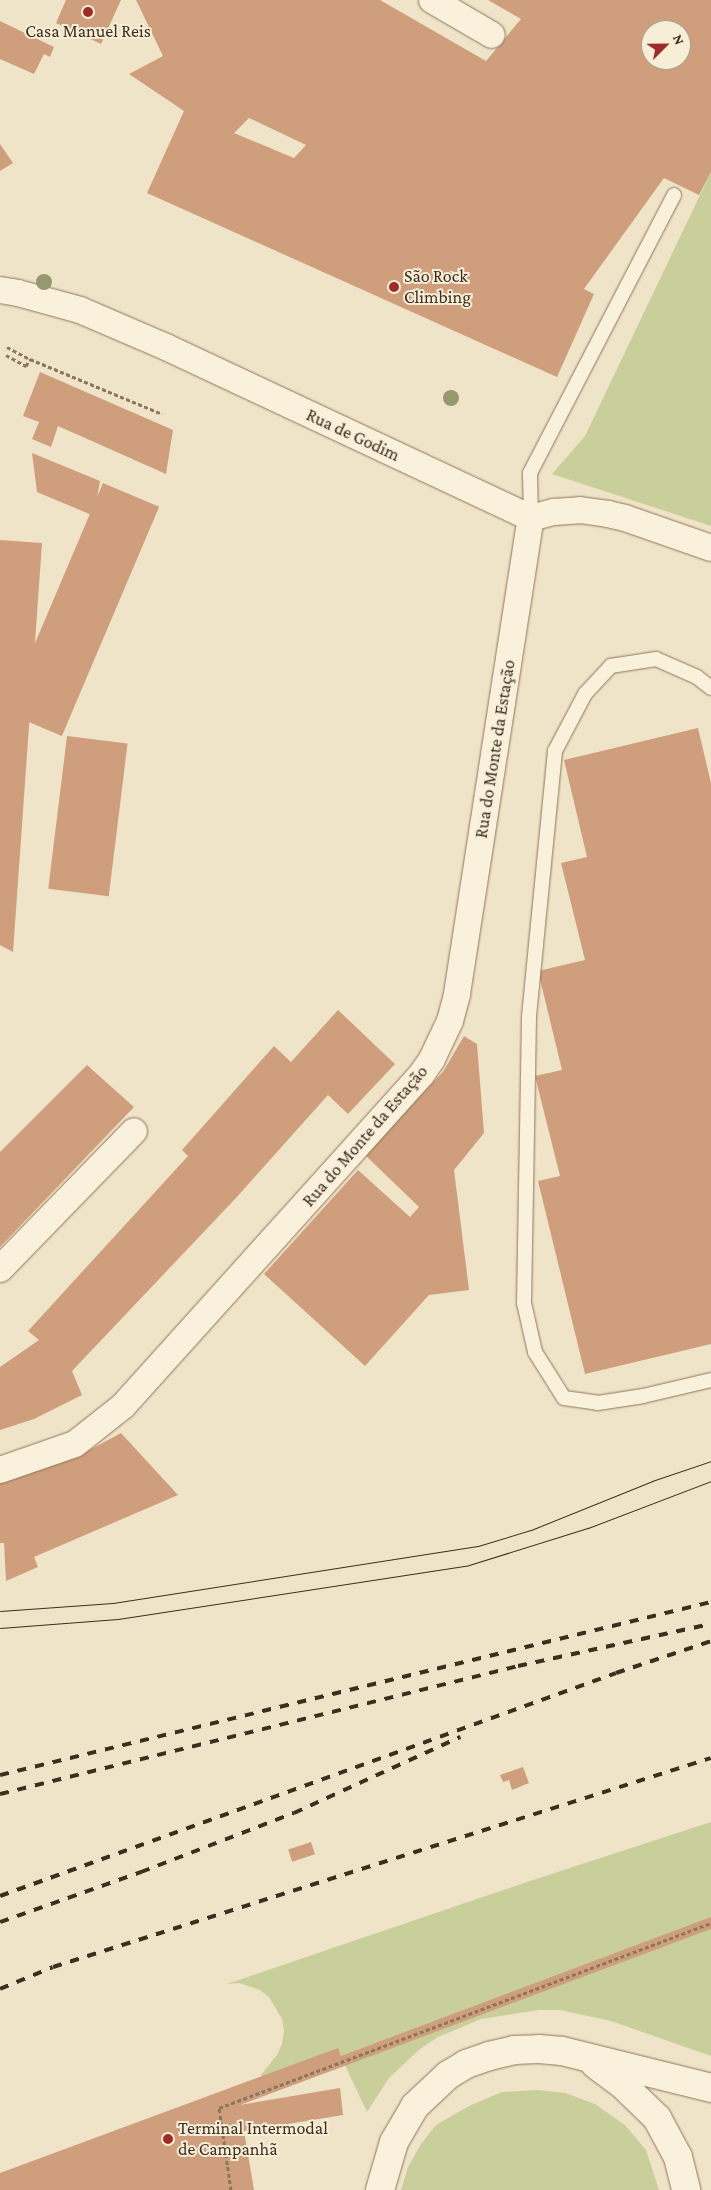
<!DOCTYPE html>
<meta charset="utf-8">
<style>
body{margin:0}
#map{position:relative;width:711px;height:2190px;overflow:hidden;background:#f0e4c8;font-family:"Crimson Pro",serif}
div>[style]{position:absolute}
.green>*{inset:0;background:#c9cf9b}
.building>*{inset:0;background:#cf9f7d;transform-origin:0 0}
.path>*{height:3px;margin-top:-1.5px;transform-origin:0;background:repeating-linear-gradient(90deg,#8d765c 0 4px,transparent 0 6.5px)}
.roads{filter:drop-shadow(0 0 1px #8d765c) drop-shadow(0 0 1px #8d765c)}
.service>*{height:14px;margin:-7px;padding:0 7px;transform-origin:7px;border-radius:7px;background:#faf1dc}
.minor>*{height:26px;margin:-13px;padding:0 13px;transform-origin:13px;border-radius:13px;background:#faf1dc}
.tertiary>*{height:28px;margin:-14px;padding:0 14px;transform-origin:14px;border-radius:14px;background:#faf1dc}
.tram>*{height:1px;margin:-0.5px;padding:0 0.5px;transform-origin:0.5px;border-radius:0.5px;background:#3d2e20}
.rail>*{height:4px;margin-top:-2px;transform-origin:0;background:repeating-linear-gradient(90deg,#3d2e20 0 9px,transparent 0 18px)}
.trees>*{width:16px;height:16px;margin:-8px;border-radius:50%;background:#96986f}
.dots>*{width:14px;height:14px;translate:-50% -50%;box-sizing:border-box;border:2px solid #f7eed8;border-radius:50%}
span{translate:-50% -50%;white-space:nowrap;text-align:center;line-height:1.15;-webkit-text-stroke:4px #f7eed8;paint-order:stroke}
.poi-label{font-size:18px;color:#3d2e20}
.left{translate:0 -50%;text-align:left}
.street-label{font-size:18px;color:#3d2e20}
.north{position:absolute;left:641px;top:20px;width:50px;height:50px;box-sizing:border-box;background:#f7eed8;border:1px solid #ada18e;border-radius:50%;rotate:67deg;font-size:14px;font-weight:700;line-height:20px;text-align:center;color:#3d2e20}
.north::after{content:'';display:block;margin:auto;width:18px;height:22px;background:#9e2a2b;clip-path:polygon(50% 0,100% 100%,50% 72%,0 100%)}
</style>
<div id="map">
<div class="green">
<i style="clip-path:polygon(711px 172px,711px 526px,552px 474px,585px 436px)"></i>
<i style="clip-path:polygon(711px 1822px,711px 2056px,611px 2021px,560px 2010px,539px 2010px,481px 2019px,438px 2037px,420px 2049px,389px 2078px,367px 2112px,341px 2057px,262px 2077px,261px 2075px,277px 2055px,282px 2044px,284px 2031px,282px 2019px,269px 1997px,260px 1990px,239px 1983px,227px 1984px,530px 1881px)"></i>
<i style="clip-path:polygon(538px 2090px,565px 2093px,595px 2104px,625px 2125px,646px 2150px,659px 2190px,401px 2190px,408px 2167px,421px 2144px,436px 2125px,469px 2106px,502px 2092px)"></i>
</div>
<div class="building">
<i style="clip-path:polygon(66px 0,121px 0,101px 44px,56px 23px)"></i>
<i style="clip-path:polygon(evenodd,136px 0,380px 0,486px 61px,521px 19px,488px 0,711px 0,711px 172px,699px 195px,664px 178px,584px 289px,594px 294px,557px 377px,147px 193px,184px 111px,129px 74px,163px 56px,136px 0,651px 30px,681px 30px,681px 60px,651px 60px,651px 30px,136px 0,249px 118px,306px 145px,294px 158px,234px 133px,249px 118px)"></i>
<i style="clip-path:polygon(0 21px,54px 47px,50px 57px,44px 54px,34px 74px,0 59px)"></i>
<i style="clip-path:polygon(0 144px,13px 163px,0 171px)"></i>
<i style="clip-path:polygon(40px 372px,173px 430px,166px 474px,58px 426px,51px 447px,32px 439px,39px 422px,23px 416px)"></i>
<i style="clip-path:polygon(32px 453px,100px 481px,94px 516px,37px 492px)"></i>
<i style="left:103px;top:483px;width:61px;height:249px;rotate:23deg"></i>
<i style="clip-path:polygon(0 540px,42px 543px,13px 952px,0 945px)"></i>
<i style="clip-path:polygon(698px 728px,711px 783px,711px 1344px,585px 1374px,538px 1181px,560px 1176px,535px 1076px,562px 1070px,538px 971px,585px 960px,561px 863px,587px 857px,564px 760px)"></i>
<i style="left:67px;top:736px;width:61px;height:154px;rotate:7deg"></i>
<i style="clip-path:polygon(338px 1010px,395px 1064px,348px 1114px,328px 1095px,235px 1199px,72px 1371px,82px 1395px,34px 1419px,0 1430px,0 1367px,39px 1340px,28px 1331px,188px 1156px,182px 1150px,274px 1046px,291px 1062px)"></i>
<i style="clip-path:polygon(464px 1036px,477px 1044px,484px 1133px,454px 1170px,469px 1290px,429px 1295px,365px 1366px,264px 1274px,358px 1170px,410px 1217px,419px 1207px,363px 1153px,443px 1072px)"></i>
<i style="clip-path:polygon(87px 1065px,134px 1107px,0 1247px,0 1152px)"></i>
<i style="clip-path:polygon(121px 1433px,178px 1495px,34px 1557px,38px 1567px,6px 1581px,4px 1543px,0 1543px,0 1483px,84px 1453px)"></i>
<i style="clip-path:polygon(523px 1767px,529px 1783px,512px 1790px,509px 1780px,503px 1782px,500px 1775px)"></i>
<i style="left:311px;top:1842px;width:13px;height:24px;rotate:72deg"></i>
<i style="clip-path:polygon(711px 1917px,711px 1929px,240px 2105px,340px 2088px,343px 2115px,244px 2131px,254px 2190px,0 2190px,0 2173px,338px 2048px,341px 2056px)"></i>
</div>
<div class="path">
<i style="left:7px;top:347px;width:26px;rotate:28deg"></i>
<i style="left:6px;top:355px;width:23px;rotate:29deg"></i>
<i style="left:26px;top:366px;width:8px;rotate:-60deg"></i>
<i style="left:30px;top:359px;width:143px;rotate:22.6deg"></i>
<i style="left:231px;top:2190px;width:83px;rotate:-98.3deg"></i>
<i style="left:219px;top:2108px;width:526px;rotate:-20.61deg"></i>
</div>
<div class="roads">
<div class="service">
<i style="left:531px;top:518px;width:45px;rotate:-91.3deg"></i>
<i style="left:530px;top:473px;width:313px;rotate:-62.6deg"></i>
<i style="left:711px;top:688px;width:18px;rotate:-142deg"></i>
<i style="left:697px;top:677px;width:45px;rotate:-156.3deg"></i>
<i style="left:656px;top:659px;width:46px;rotate:171.2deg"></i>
<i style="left:611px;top:666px;width:38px;rotate:133deg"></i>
<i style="left:585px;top:694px;width:64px;rotate:117.8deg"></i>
<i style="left:555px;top:751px;width:267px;rotate:95.6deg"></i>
<i style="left:529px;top:1017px;width:286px;rotate:91deg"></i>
<i style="left:524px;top:1303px;width:50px;rotate:77.3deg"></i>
<i style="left:535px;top:1352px;width:54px;rotate:57.8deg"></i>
<i style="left:564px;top:1398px;width:34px;rotate:8deg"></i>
<i style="left:598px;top:1403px;width:46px;rotate:-8.8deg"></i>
<i style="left:643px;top:1396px;width:70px;rotate:-13.2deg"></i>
</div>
<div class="minor">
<i style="left:432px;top:0;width:69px;rotate:30.3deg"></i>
<i style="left:0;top:290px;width:18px;rotate:9deg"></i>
<i style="left:18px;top:293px;width:64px;rotate:15.3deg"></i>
<i style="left:80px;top:310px;width:94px;rotate:23.3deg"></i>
<i style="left:166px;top:347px;width:403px;rotate:25.1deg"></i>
<i style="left:531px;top:518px;width:24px;rotate:-15deg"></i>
<i style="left:554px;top:512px;width:26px;rotate:-4deg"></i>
<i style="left:580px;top:510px;width:28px;rotate:8deg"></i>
<i style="left:608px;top:514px;width:17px;rotate:13deg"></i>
<i style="left:625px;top:518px;width:91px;rotate:19.2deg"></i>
<i style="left:0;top:1269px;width:192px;rotate:-45.8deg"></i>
<i style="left:0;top:1470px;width:79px;rotate:-19.1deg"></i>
<i style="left:75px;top:1444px;width:61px;rotate:-38.4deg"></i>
<i style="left:123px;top:1406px;width:445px;rotate:-48deg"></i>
<i style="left:421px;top:1075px;width:19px;rotate:-55deg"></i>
<i style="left:432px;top:1059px;width:42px;rotate:-64.7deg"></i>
<i style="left:450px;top:1021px;width:28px;rotate:-75deg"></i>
<i style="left:457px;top:994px;width:482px;rotate:-81.2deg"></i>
</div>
<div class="tertiary">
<i style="left:595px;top:2064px;width:38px;rotate:37deg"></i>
<i style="left:625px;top:2087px;width:45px;rotate:44.1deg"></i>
<i style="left:657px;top:2118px;width:44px;rotate:61.7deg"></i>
<i style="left:678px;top:2157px;width:34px;rotate:76deg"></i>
<i style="left:380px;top:2190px;width:50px;rotate:-73.7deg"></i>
<i style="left:394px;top:2142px;width:42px;rotate:-59.7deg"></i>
<i style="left:415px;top:2106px;width:45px;rotate:-43.2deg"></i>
<i style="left:448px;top:2075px;width:21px;rotate:-31deg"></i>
<i style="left:466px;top:2064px;width:24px;rotate:-19deg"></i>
<i style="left:489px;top:2056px;width:26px;rotate:-13deg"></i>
<i style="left:514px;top:2050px;width:25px;rotate:-2deg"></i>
<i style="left:539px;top:2049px;width:23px;rotate:5deg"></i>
<i style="left:562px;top:2051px;width:154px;rotate:13.9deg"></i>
</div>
</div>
<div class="tram">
<i style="left:0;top:1611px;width:113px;rotate:-4deg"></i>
<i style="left:113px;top:1603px;width:369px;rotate:-8.9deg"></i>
<i style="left:478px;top:1546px;width:55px;rotate:-16.8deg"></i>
<i style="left:531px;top:1530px;width:131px;rotate:-22deg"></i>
<i style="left:652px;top:1481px;width:62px;rotate:-18.7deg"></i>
<i style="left:0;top:1628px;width:118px;rotate:-4.4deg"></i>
<i style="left:118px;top:1619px;width:355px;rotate:-8.7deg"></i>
<i style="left:469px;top:1565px;width:125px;rotate:-17.3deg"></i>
<i style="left:588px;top:1528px;width:132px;rotate:-20.9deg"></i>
</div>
<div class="rail">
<i style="left:0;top:1775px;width:732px;rotate:-13.68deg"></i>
<i style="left:0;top:1794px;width:534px;rotate:-13.88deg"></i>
<i style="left:518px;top:1666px;width:198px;rotate:-12.3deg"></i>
<i style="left:0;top:1896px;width:655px;rotate:-19.9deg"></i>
<i style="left:616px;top:1673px;width:100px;rotate:-18.6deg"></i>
<i style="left:0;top:1922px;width:150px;rotate:-19.5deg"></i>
<i style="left:141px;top:1872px;width:164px;rotate:-21.1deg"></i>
<i style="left:294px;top:1813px;width:183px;rotate:-24.6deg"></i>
<i style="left:0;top:1989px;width:57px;rotate:-22.5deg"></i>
<i style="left:53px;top:1967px;width:690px;rotate:-17.62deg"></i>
</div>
<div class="trees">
<i style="left:44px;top:282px"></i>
<i style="left:451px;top:398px"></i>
</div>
<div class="dots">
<i style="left:88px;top:12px;background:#9e2a2b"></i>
<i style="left:394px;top:287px;background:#9e2a2b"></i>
<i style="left:168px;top:2139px;background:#9e2a2b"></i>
</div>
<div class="poi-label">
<span style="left:88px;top:31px">Casa Manuel Reis</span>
<span class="left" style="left:404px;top:287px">São Rock<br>Climbing</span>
<span class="left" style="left:178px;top:2139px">Terminal Intermodal<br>de Campanhã</span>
</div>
<div class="street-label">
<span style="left:353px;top:435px;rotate:25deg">Rua de Godim</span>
<span style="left:495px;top:749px;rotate:-81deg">Rua do Monte da Estação</span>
<span style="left:365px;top:1136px;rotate:-49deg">Rua do Monte da Estação</span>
</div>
<div class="north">N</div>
</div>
